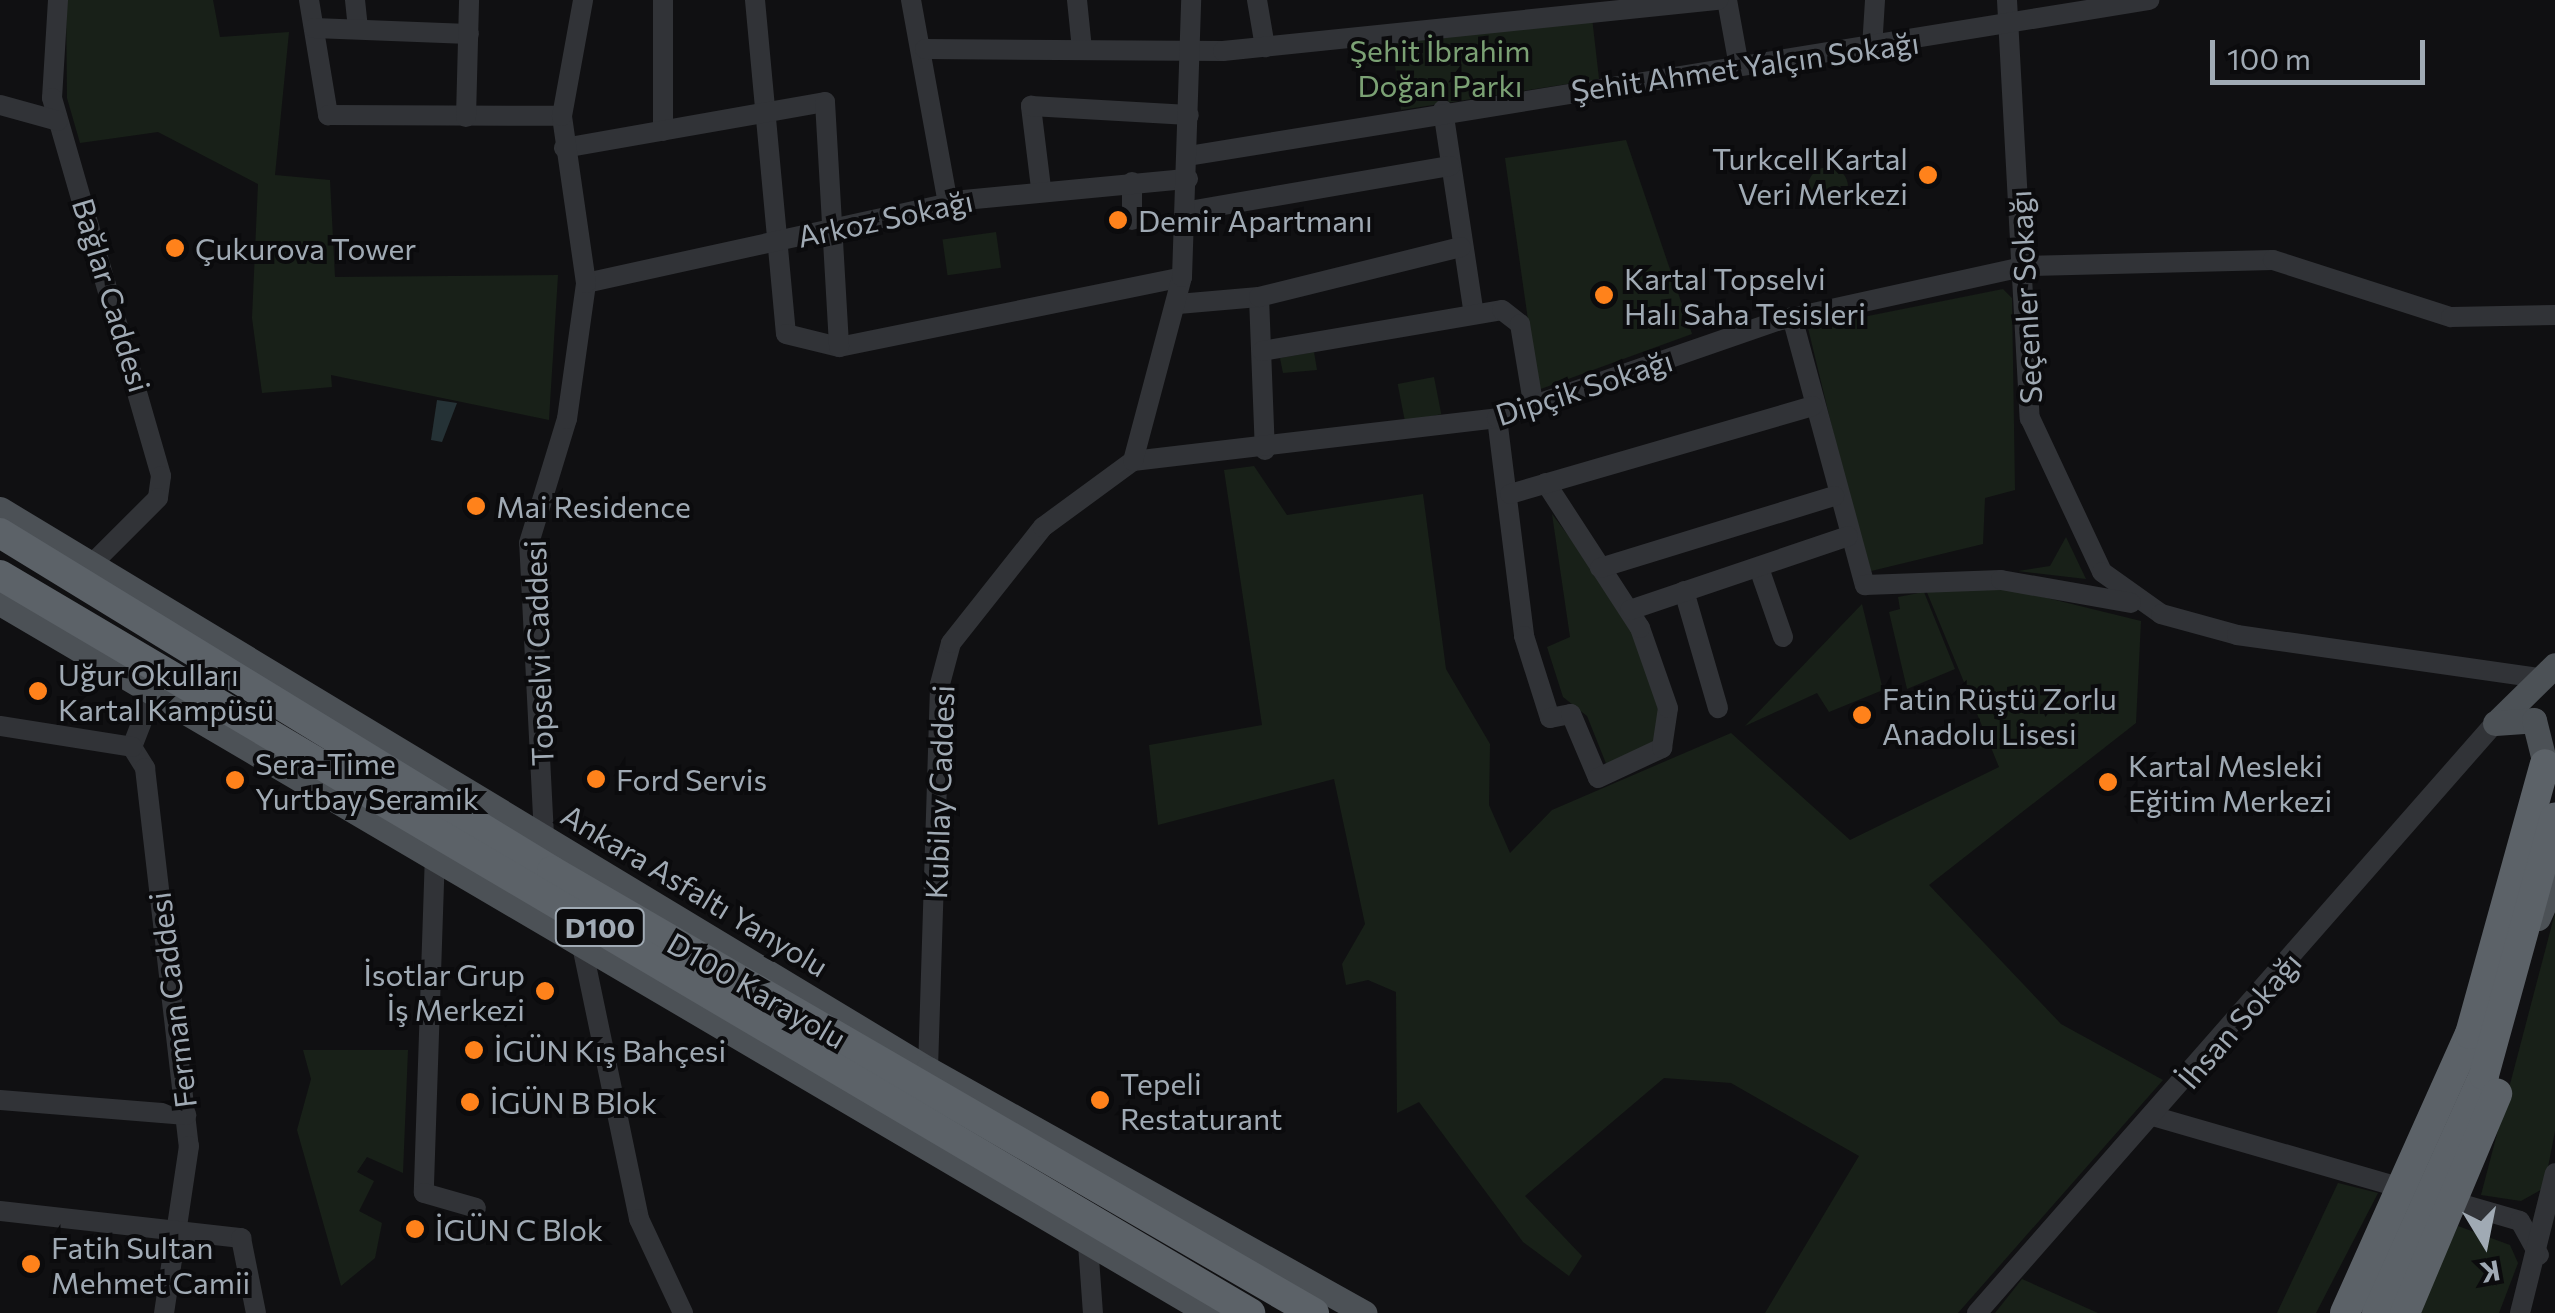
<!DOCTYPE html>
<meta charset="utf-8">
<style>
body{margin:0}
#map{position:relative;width:2555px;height:1313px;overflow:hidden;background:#101012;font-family:Commissioner,sans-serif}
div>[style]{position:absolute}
.green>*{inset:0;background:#182018;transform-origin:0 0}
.round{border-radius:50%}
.water>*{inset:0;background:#253236}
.minor>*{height:20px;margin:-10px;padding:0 10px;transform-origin:10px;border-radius:10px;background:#313337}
.major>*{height:25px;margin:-12.5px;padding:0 12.5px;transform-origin:12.5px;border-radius:12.5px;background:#4c5156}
.highway>*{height:30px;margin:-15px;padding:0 15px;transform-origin:15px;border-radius:15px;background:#5c6268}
.dots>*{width:28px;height:28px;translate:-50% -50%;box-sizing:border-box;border:5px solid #0b0b0d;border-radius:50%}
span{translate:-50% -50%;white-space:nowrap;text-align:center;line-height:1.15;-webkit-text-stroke:8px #0b0b0d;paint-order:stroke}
.shield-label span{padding:2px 8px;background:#0b0b0d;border:2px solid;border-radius:8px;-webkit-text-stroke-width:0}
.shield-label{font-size:28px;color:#a0aab4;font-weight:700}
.park-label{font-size:30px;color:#7ba174}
.street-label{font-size:30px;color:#a0aab4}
.poi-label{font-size:30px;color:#a0aab4}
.right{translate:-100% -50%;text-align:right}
.left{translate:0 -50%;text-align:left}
.north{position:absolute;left:2435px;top:1193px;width:100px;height:100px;-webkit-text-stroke:8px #0b0b0d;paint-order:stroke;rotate:170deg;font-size:28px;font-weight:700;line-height:40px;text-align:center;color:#a0aab4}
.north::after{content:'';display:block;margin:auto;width:35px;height:45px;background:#a0aab4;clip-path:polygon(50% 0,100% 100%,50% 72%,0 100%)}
.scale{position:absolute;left:2210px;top:40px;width:215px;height:45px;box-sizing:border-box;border:5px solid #a0aab4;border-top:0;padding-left:12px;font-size:30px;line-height:35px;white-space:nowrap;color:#a0aab4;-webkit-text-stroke:8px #0b0b0d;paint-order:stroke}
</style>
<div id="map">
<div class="green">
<i style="clip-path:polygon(66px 0,213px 0,220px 37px,289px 32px,275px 175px,330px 180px,335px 277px,558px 275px,549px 420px,331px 375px,332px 387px,262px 393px,252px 318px,258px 184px,158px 132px,80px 143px,67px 98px)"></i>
<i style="clip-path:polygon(1592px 18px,1599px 79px,1401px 110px,1391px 35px)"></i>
<i style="clip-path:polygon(1626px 140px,1692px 334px,1538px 390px,1505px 158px)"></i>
<i class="round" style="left:1808px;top:167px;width:40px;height:40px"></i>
<i style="left:996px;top:232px;width:36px;height:54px;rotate:82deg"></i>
<i style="clip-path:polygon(2003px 289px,2012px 298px,2015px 490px,1985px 498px,1983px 544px,1867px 572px,1808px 328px)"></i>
<i style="clip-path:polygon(1314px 352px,1317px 370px,1283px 373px,1280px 358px)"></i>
<i style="left:1434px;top:377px;width:38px;height:37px;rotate:79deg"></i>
<i style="clip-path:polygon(1254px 466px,1287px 515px,1423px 494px,1446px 669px,1490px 744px,1489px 805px,1510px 853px,1552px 810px,1731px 733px,1850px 840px,1999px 767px,1926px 590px,2011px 589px,2141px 621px,2136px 723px,1929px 885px,2061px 1024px,2163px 1080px,1958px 1313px,1765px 1313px,1859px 1156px,1731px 1083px,1664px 1078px,1525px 1196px,1582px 1256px,1569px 1276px,1523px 1242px,1419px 1102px,1397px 1113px,1396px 992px,1368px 980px,1346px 985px,1342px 964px,1365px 924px,1334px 779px,1158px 825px,1149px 745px,1262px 725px,1224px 470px)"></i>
<i style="clip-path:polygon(1552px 514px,1626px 612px,1663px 706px,1659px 740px,1609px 771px,1587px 716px,1563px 697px,1547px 647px,1570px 637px)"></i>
<i style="clip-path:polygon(2066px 537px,2086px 579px,2018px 571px,2050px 566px)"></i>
<i style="clip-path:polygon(1924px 592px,1955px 669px,1907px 689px,1889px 612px,1900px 609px,1898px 597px)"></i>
<i style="clip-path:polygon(1862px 604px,1883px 690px,1829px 712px,1817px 693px,1745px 726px)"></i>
<i style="clip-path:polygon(2555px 913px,2555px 1131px,2544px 1188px,2521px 1201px,2481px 1195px)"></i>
<i style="clip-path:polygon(303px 1050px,408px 1050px,403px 1173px,367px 1157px,357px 1172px,374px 1181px,359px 1211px,382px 1223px,375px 1258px,341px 1286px,297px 1130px,311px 1079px)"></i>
<i style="clip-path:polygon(2338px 1183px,2378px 1193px,2316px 1313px,2277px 1313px)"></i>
<i style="clip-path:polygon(2458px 1226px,2510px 1245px,2518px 1263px,2499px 1313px,2417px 1313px)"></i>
<i style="clip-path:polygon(2022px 1279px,2098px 1313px,1995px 1313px)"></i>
</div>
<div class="water">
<i style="clip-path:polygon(437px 400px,457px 403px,442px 442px,431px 440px)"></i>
</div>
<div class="minor">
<i style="left:58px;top:0;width:98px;rotate:93.5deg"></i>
<i style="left:52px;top:98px;width:393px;rotate:73.9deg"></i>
<i style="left:161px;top:476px;width:22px;rotate:98deg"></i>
<i style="left:158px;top:498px;width:95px;rotate:135deg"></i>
<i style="left:309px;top:0;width:117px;rotate:80.6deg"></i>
<i style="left:328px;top:115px;width:234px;rotate:0.2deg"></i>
<i style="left:355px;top:0;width:29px;rotate:84deg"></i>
<i style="left:755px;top:0;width:335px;rotate:84.7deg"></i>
<i style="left:786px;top:334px;width:55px;rotate:13.8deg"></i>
<i style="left:839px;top:347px;width:350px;rotate:-11.5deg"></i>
<i style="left:911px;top:0;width:206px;rotate:79.7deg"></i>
<i style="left:1077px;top:0;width:49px;rotate:84.2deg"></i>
<i style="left:1257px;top:0;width:48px;rotate:80.3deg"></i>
<i style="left:1727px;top:0;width:67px;rotate:79.7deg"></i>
<i style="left:2007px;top:0;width:419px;rotate:86.9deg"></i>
<i style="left:2030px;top:418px;width:170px;rotate:64.9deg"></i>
<i style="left:2102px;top:572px;width:72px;rotate:35.4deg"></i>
<i style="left:2161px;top:614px;width:79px;rotate:15.4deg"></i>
<i style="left:2237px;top:635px;width:306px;rotate:8.1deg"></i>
<i style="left:314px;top:28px;width:155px;rotate:2.2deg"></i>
<i style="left:1872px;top:48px;width:48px;rotate:-86.4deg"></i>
<i style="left:925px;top:49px;width:298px;rotate:0.4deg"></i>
<i style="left:1223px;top:51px;width:498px;rotate:-5.9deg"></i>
<i style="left:0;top:105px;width:60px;rotate:15.4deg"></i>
<i style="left:1443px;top:110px;width:206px;rotate:81.4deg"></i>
<i style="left:466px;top:117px;width:117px;rotate:-88.5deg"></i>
<i style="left:663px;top:131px;width:131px;rotate:-90deg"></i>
<i style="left:564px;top:148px;width:265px;rotate:-10deg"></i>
<i style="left:825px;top:102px;width:245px;rotate:86.7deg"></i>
<i style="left:1188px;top:156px;width:974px;rotate:-9.22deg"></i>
<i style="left:1132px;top:182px;width:38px;rotate:90deg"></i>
<i style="left:1041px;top:188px;width:83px;rotate:-97deg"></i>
<i style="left:1031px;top:106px;width:158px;rotate:3.3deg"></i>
<i style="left:1189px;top:211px;width:265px;rotate:-9.8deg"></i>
<i style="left:586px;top:283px;width:387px;rotate:-12.4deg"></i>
<i style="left:964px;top:200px;width:225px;rotate:-5.4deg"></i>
<i style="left:1259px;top:297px;width:153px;rotate:87.8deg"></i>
<i style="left:1178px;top:304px;width:81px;rotate:-4.9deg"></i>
<i style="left:1259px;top:297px;width:208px;rotate:-13.9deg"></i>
<i style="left:1792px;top:317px;width:278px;rotate:74.8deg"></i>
<i style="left:1865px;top:585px;width:136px;rotate:-2.1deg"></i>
<i style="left:2001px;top:580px;width:132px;rotate:10deg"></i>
<i style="left:1262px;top:351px;width:243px;rotate:-9.7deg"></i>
<i style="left:1502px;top:310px;width:23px;rotate:38deg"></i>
<i style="left:1520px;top:324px;width:86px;rotate:80.6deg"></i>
<i style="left:1497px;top:418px;width:220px;rotate:82.9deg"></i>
<i style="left:1524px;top:636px;width:86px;rotate:72.4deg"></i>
<i style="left:1550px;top:718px;width:21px;rotate:-11deg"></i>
<i style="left:1571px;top:714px;width:69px;rotate:67.1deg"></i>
<i style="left:1598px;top:778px;width:71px;rotate:-25.1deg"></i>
<i style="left:1662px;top:748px;width:40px;rotate:-81.5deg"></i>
<i style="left:1668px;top:708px;width:85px;rotate:-109.3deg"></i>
<i style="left:1640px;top:628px;width:173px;rotate:-123deg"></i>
<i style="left:1133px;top:461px;width:367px;rotate:-6.7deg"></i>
<i style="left:1497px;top:418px;width:296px;rotate:-19.1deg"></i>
<i style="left:1777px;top:321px;width:256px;rotate:-12.4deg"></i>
<i style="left:2027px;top:266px;width:246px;rotate:-1.4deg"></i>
<i style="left:2273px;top:260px;width:187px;rotate:17.8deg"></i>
<i style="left:2451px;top:317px;width:104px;rotate:-1.1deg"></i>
<i style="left:1510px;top:494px;width:315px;rotate:-16.2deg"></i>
<i style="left:1600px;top:568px;width:245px;rotate:-17.1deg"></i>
<i style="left:1759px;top:568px;width:73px;rotate:70.8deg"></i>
<i style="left:1684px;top:591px;width:122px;rotate:73.8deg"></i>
<i style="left:1630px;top:610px;width:230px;rotate:-18.7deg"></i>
<i style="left:153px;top:693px;width:58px;rotate:111.3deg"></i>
<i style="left:132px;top:747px;width:25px;rotate:58deg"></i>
<i style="left:145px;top:768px;width:381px;rotate:83.4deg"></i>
<i style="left:189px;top:1146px;width:169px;rotate:98.5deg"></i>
<i style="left:0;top:726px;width:134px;rotate:9deg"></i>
<i style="left:544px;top:836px;width:293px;rotate:-92.9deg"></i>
<i style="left:529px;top:543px;width:130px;rotate:-73deg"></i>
<i style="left:567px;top:419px;width:137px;rotate:-82deg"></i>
<i style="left:586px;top:283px;width:169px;rotate:-98.2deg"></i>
<i style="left:562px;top:116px;width:118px;rotate:-79.7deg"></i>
<i style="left:435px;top:853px;width:340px;rotate:91.9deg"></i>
<i style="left:424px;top:1193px;width:54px;rotate:16.1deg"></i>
<i style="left:581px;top:941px;width:284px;rotate:78.2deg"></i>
<i style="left:639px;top:1219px;width:104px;rotate:64.9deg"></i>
<i style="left:928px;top:1069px;width:385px;rotate:-88.2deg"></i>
<i style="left:940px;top:684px;width:42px;rotate:-75deg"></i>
<i style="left:951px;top:643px;width:148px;rotate:-51.6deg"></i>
<i style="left:1043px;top:527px;width:112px;rotate:-36.3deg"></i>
<i style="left:1133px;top:461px;width:190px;rotate:-75.1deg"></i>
<i style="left:1182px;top:277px;width:277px;rotate:-88.1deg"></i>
<i style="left:0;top:1100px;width:187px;rotate:4.6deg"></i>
<i style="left:2156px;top:1117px;width:267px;rotate:16.1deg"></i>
<i style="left:2441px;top:1198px;width:82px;rotate:16.2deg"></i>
<i style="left:2520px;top:1221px;width:39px;rotate:61deg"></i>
<i style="left:0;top:1211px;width:243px;rotate:6.4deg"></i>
<i style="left:241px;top:1238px;width:76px;rotate:78.7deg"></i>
<i style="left:1088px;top:1244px;width:69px;rotate:85.9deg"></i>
<i style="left:1977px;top:1313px;width:785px;rotate:-48.72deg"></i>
<i style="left:2520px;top:1313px;width:144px;rotate:-76deg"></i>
</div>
<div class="major">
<i style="left:0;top:509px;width:1084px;rotate:31.11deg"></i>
<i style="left:928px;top:1069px;width:500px;rotate:29.2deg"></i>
<i style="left:0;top:603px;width:1401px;rotate:30.44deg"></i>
<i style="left:2499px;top:720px;width:78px;rotate:-44.5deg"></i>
<i style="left:2495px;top:723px;width:39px;rotate:-4deg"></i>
<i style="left:2534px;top:720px;width:45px;rotate:76deg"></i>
<i style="left:2538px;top:918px;width:42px;rotate:-65.9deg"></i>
</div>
<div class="highway">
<i style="left:0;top:533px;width:647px;rotate:31.48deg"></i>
<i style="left:552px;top:871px;width:881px;rotate:30.12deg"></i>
<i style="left:0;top:575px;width:1452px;rotate:30.56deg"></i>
<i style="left:2345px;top:1313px;width:306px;rotate:-65.9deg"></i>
<i style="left:2470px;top:1034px;width:280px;rotate:-74.5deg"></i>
<i style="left:2377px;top:1313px;width:261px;rotate:-65.8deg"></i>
<i style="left:2484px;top:1075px;width:267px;rotate:-74.6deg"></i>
<i style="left:2405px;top:1313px;width:238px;rotate:-67.2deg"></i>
</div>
<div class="dots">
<i style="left:1928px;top:175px;background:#ff821b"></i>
<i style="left:1118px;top:220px;background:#ff821b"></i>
<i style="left:175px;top:248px;background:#ff821b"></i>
<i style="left:1604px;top:295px;background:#ff821b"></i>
<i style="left:476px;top:506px;background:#ff821b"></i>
<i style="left:38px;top:691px;background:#ff821b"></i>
<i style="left:1862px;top:715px;background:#ff821b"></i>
<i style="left:596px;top:779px;background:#ff821b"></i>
<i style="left:235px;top:780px;background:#ff821b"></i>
<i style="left:2108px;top:782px;background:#ff821b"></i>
<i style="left:545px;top:991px;background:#ff821b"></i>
<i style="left:474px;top:1050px;background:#ff821b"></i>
<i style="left:1100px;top:1100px;background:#ff821b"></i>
<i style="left:470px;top:1102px;background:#ff821b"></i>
<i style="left:415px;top:1229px;background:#ff821b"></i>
<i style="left:31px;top:1264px;background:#ff821b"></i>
</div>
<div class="shield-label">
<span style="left:600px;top:927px">D100</span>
</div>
<div class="park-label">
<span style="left:1440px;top:67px">Şehit İbrahim<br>Doğan Parkı</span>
</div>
<div class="street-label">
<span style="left:1745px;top:66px;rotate:-8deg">Şehit Ahmet Yalçın Sokağı</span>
<span style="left:885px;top:218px;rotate:-12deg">Arkoz Sokağı</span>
<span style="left:112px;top:295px;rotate:73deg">Bağlar Caddesi</span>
<span style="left:2025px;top:297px;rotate:-93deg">Seçenler Sokağı</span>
<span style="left:1584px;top:387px;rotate:-18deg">Dipçik Sokağı</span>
<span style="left:538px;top:653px;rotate:-92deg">Topselvi Caddesi</span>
<span style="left:939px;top:792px;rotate:-88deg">Kubilay Caddesi</span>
<span style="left:695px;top:890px;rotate:31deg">Ankara Asfaltı Yanyolu</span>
<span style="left:757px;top:990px;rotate:30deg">D100 Karayolu</span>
<span style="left:172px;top:1000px;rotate:-97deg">Ferman Caddesi</span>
<span style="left:2239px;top:1020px;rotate:-49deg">İhsan Sokağı</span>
</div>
<div class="poi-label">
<span class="right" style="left:1908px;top:175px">Turkcell Kartal<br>Veri Merkezi</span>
<span class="left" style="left:1138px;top:220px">Demir Apartmanı</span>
<span class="left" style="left:195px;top:248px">Çukurova Tower</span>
<span class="left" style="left:1624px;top:295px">Kartal Topselvi<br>Halı Saha Tesisleri</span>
<span class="left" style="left:496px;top:506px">Mai Residence</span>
<span class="left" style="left:58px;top:691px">Uğur Okulları<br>Kartal Kampüsü</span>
<span class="left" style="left:1882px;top:715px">Fatin Rüştü Zorlu<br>Anadolu Lisesi</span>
<span class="left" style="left:255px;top:780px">Sera-Time<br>Yurtbay Seramik</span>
<span class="left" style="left:2128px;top:782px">Kartal Mesleki<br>Eğitim Merkezi</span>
<span class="left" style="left:616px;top:779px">Ford Servis</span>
<span class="right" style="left:525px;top:991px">İsotlar Grup<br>İş Merkezi</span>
<span class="left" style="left:494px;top:1050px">İGÜN Kış Bahçesi</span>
<span class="left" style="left:1120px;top:1100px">Tepeli<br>Restaturant</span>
<span class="left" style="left:490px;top:1102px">İGÜN B Blok</span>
<span class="left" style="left:435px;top:1229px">İGÜN C Blok</span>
<span class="left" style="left:51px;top:1264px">Fatih Sultan<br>Mehmet Camii</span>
</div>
<div class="north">K</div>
<div class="scale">100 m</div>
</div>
